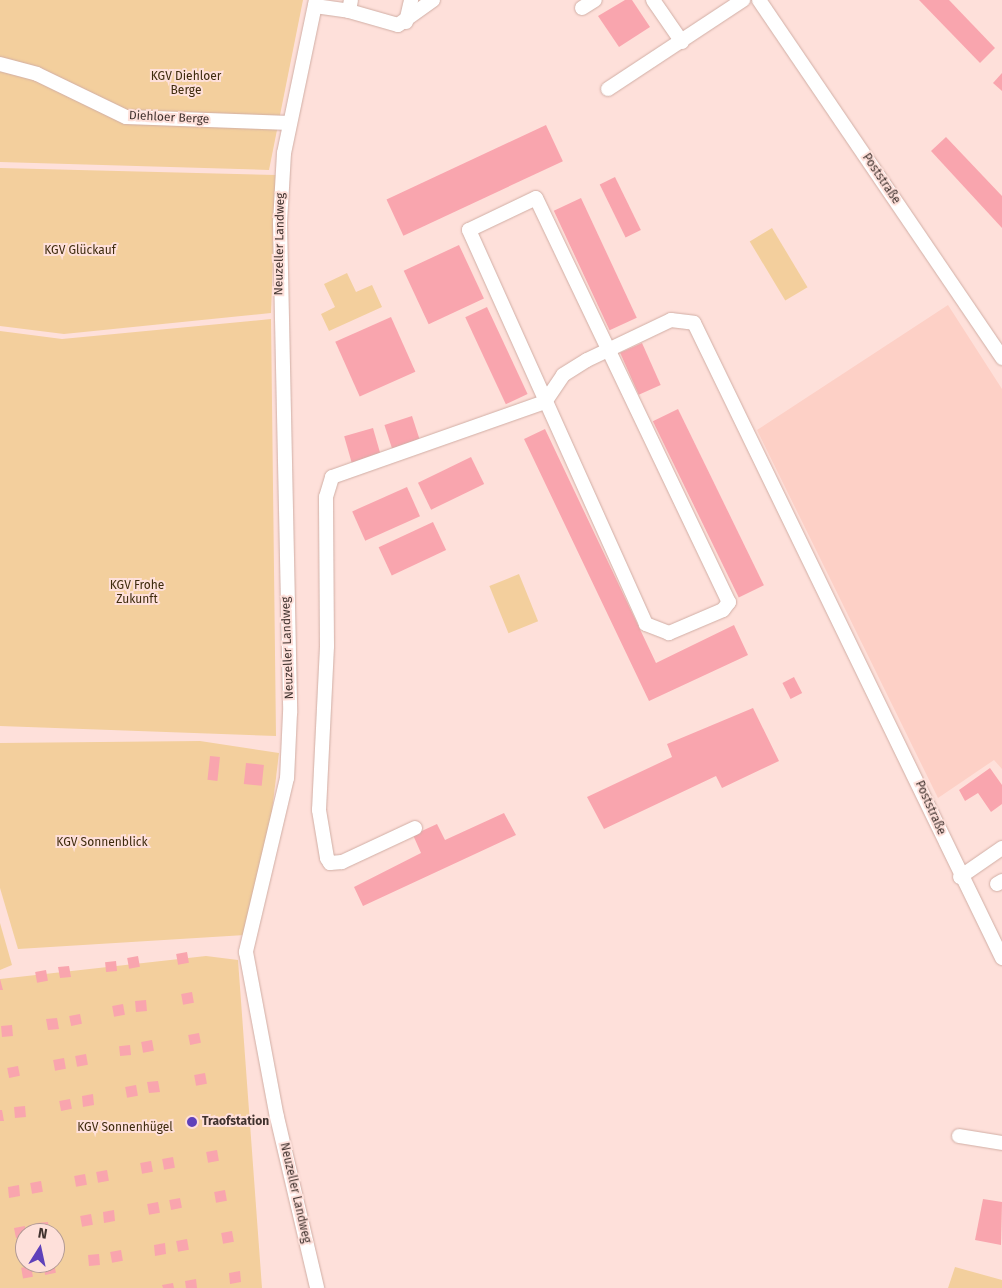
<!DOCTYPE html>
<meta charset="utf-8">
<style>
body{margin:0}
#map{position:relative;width:1002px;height:1288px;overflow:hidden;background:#fee0da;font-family:"Fira Sans",sans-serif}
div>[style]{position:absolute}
.built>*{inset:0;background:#fdd0c6}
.green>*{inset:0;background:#f3cf9d;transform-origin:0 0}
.building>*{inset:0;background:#f9a5ae;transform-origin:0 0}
.roads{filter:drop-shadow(0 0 1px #d1aea5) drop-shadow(0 0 1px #d1aea5)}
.minor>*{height:14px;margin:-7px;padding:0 7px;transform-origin:7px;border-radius:7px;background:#fff}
.dots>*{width:14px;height:14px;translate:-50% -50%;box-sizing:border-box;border:2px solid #fee0da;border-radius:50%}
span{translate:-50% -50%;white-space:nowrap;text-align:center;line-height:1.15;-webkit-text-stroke:4px #fee0da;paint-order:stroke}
.park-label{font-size:12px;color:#3e2b0d}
.street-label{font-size:12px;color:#40322e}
.poi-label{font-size:12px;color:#40322e;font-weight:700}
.left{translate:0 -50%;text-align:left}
.north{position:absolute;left:15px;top:1223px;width:50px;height:50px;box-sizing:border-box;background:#fee0da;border:1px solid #b29a95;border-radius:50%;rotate:10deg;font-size:14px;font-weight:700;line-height:20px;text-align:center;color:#40322e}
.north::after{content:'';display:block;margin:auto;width:18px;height:22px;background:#5f41ba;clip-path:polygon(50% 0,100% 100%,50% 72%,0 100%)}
</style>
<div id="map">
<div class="built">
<i style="clip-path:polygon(948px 305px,1002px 389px,1002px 769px,994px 760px,938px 798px,757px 430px)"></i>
</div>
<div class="green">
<i style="clip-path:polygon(0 0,303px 0,269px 170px,0 162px)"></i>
<i style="clip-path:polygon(0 168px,276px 175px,271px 313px,64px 334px,0 326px)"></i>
<i style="left:772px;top:228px;width:69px;height:26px;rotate:59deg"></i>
<i style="clip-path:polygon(347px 273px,356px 292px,372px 285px,382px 307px,329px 331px,321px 314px,335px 307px,324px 284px)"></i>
<i style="clip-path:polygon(271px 319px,276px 736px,0 726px,0 331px,62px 339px)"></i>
<i style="left:519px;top:574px;width:51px;height:32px;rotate:68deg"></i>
<i style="clip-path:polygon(200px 741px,279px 753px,268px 844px,245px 935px,18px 949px,0 888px,0 743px)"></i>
<i style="clip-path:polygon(0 923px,12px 965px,0 970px)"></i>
<i style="clip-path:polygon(evenodd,206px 956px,238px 960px,262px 1288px,0 1288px,0 979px,206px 956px,25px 1233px,55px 1233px,55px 1263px,25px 1263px,25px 1233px)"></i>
<i style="clip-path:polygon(955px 1267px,1002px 1280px,1002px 1288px,948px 1288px)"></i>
</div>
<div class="building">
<i style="clip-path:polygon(625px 0,632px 0,650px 27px,619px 47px,598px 16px)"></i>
<i style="clip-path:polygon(919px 0,949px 0,995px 48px,980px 63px)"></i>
<i style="clip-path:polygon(1002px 73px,1002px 91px,993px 83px)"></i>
<i style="left:546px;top:125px;width:40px;height:176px;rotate:65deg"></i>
<i style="clip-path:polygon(946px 137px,1002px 196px,1002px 228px,931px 151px)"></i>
<i style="left:615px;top:177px;width:59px;height:17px;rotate:64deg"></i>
<i style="left:581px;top:198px;width:132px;height:30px;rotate:65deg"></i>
<i style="left:459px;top:245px;width:59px;height:61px;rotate:65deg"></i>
<i style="left:487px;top:307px;width:96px;height:24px;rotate:65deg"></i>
<i style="left:391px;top:317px;width:60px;height:61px;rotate:66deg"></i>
<i style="left:642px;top:343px;width:46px;height:24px;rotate:66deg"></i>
<i style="left:678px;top:409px;width:196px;height:28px;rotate:64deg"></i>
<i style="left:412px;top:416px;width:26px;height:29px;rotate:72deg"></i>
<i style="left:373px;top:428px;width:29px;height:30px;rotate:74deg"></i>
<i style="clip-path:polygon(545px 429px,656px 663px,734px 625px,748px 655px,649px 701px,524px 439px)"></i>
<i style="left:471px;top:457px;width:30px;height:59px;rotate:64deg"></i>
<i style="left:407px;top:487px;width:32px;height:60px;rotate:66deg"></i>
<i style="left:433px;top:522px;width:31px;height:60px;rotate:65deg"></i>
<i style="left:794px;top:677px;width:18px;height:13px;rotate:63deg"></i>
<i style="clip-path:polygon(753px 708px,779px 761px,722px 788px,716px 776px,604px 829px,587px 797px,672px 757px,667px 744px)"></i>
<i style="left:210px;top:756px;width:10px;height:24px;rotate:6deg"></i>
<i style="left:246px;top:763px;width:18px;height:21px;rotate:6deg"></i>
<i style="clip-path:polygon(990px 768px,1002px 785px,1002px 804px,991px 812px,978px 793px,965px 801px,959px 790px)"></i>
<i style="clip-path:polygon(504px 813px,516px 835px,363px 906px,354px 887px,421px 853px,413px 835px,437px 824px,445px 840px)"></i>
<i style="left:187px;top:952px;width:11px;height:11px;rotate:80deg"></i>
<i style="left:138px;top:956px;width:11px;height:11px;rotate:80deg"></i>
<i style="left:116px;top:961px;width:10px;height:11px;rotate:84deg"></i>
<i style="clip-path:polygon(69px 966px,71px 977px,60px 978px,58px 967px)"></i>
<i style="left:46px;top:970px;width:11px;height:11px;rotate:80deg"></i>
<i style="clip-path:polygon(0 979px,3px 990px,0 990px)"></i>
<i style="left:192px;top:992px;width:11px;height:11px;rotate:80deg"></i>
<i style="left:146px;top:1000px;width:11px;height:11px;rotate:85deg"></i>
<i style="left:123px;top:1004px;width:11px;height:11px;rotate:80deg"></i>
<i style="left:80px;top:1014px;width:10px;height:11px;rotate:79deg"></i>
<i style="clip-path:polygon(57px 1018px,59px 1029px,48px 1030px,46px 1019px)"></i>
<i style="left:12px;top:1025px;width:11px;height:11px;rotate:85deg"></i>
<i style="left:199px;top:1033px;width:10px;height:11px;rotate:79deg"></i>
<i style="left:152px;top:1040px;width:11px;height:11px;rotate:80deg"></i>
<i style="left:130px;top:1045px;width:10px;height:11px;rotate:84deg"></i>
<i style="left:86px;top:1054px;width:11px;height:11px;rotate:80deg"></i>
<i style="left:64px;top:1058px;width:11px;height:11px;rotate:80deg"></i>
<i style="left:18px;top:1066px;width:10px;height:11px;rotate:79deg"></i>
<i style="left:205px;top:1073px;width:11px;height:11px;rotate:80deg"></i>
<i style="clip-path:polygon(158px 1081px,160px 1092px,149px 1093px,147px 1082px)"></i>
<i style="left:136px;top:1085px;width:11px;height:11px;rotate:80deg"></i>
<i style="clip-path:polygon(93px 1094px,94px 1105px,83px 1107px,82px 1096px)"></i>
<i style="left:70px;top:1099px;width:10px;height:11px;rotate:79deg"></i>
<i style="left:25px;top:1106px;width:11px;height:11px;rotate:85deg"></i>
<i style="clip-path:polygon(0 1110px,2px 1110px,4px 1121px,0 1121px)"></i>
<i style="left:197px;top:1116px;width:10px;height:11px;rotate:79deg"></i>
<i style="left:217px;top:1150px;width:11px;height:11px;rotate:80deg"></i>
<i style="left:173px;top:1157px;width:11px;height:11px;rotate:80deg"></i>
<i style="left:151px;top:1161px;width:11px;height:11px;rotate:80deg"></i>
<i style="left:107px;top:1170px;width:11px;height:11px;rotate:80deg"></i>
<i style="left:85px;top:1174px;width:11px;height:11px;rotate:80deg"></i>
<i style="left:41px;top:1181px;width:11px;height:11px;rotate:80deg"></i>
<i style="clip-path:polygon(19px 1185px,20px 1196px,9px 1198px,8px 1187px)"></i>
<i style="left:225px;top:1190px;width:11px;height:11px;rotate:80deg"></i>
<i style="left:180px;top:1198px;width:10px;height:11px;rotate:79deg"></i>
<i style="clip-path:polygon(983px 1199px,1002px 1202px,1001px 1245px,975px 1240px)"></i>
<i style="left:158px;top:1202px;width:11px;height:11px;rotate:80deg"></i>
<i style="clip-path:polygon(114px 1210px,115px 1221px,104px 1223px,103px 1212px)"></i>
<i style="left:91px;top:1214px;width:11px;height:11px;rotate:80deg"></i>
<i style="left:48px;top:1222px;width:11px;height:11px;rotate:85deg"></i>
<i style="clip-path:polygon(25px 1226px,25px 1237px,16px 1238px,14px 1228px)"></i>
<i style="left:232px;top:1231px;width:11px;height:11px;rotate:80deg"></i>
<i style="left:187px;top:1239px;width:11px;height:11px;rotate:80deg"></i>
<i style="clip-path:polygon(165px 1243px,166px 1254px,155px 1256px,154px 1245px)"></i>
<i style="left:121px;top:1250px;width:11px;height:11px;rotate:80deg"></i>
<i style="left:99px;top:1254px;width:11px;height:11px;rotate:85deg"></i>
<i style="left:54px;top:1263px;width:10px;height:11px;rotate:79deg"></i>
<i style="left:31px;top:1266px;width:11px;height:10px;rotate:80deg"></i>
<i style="clip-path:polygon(240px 1271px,241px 1282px,230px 1284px,229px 1273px)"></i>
<i style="clip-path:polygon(196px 1279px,197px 1288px,186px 1288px,185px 1281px)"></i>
<i style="clip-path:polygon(173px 1283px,174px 1288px,163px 1288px,162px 1285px)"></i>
</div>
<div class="roads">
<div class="minor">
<i style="left:316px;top:0;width:156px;rotate:101.8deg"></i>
<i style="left:284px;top:153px;width:70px;rotate:93.3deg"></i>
<i style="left:280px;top:223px;width:490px;rotate:88.8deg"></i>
<i style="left:290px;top:713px;width:65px;rotate:92.6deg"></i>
<i style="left:287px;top:778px;width:179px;rotate:103.3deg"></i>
<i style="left:246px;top:952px;width:168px;rotate:79.4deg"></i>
<i style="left:277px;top:1117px;width:176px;rotate:76.8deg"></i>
<i style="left:653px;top:0;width:51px;rotate:55.4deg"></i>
<i style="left:759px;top:0;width:433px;rotate:55.8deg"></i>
<i style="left:315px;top:6px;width:34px;rotate:8deg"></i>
<i style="left:349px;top:11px;width:11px;rotate:-80deg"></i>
<i style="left:582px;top:8px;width:15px;rotate:-32deg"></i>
<i style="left:349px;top:11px;width:51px;rotate:15.9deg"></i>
<i style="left:398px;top:25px;width:43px;rotate:-35.5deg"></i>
<i style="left:406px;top:22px;width:23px;rotate:-77deg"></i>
<i style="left:0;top:64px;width:38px;rotate:15deg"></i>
<i style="left:37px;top:74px;width:99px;rotate:25.8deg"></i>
<i style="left:126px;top:117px;width:164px;rotate:2.1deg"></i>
<i style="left:608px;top:89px;width:162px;rotate:-33.4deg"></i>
<i style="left:536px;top:198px;width:448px;rotate:64.5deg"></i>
<i style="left:729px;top:602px;width:10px;rotate:127deg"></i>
<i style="left:723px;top:610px;width:59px;rotate:156.9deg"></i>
<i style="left:669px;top:633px;width:25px;rotate:-159deg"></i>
<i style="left:646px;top:624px;width:432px;rotate:-114.2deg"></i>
<i style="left:469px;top:230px;width:74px;rotate:-25.5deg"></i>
<i style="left:415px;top:828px;width:81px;rotate:155deg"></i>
<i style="left:342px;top:862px;width:12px;rotate:175deg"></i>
<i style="left:330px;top:863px;width:6px;rotate:-121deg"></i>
<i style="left:327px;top:858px;width:49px;rotate:-99.5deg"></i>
<i style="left:319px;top:810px;width:164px;rotate:-87.2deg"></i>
<i style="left:327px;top:646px;width:149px;rotate:-90.4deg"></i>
<i style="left:326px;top:497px;width:21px;rotate:-73deg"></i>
<i style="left:332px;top:477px;width:226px;rotate:-19.4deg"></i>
<i style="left:545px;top:402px;width:32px;rotate:-56deg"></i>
<i style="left:563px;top:375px;width:28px;rotate:-32deg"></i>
<i style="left:587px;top:360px;width:93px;rotate:-25.5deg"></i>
<i style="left:671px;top:320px;width:23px;rotate:7deg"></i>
<i style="left:694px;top:323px;width:706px;rotate:64.12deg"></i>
<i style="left:960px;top:877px;width:51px;rotate:-34.6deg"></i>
<i style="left:997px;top:884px;width:6px;rotate:-31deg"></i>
<i style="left:959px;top:1136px;width:44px;rotate:9.2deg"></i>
</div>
</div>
<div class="dots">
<i style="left:192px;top:1122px;background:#5f41ba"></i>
</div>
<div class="park-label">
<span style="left:186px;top:84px">KGV Diehloer<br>Berge</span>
<span style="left:80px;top:251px">KGV Glückauf</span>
<span style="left:137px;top:593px">KGV Frohe<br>Zukunft</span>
<span style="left:102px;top:843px">KGV Sonnenblick</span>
<span style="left:125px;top:1128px">KGV Sonnenhügel</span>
</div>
<div class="street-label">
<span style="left:169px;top:118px;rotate:3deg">Diehloer Berge</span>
<span style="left:881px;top:179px;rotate:56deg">Poststraße</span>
<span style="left:280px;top:244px;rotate:-89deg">Neuzeller Landweg</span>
<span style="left:288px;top:648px;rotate:-92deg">Neuzeller Landweg</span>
<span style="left:930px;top:808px;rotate:66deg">Poststraße</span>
<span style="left:295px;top:1193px;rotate:77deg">Neuzeller Landweg</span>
</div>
<div class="poi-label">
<span class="left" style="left:202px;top:1122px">Traofstation</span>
</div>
<div class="north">N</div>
</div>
